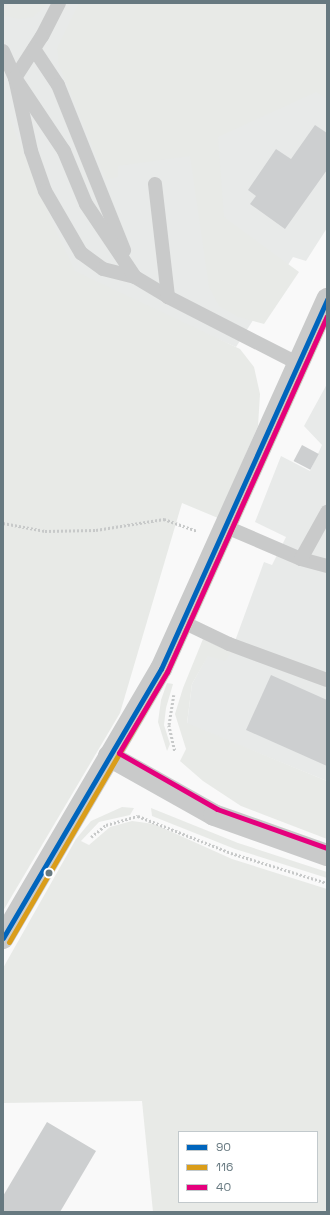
<!DOCTYPE html>
<style>
body{margin:0}
#map{position:relative;width:330px;height:1215px;overflow:hidden;background:#f9f9f9;font-family:"Space Grotesk",sans-serif}
div>[style]{position:absolute}
.built>*{inset:0;background:#e8eae9}
.green>*{inset:0;background:#e8eae7}
.building>*{inset:0;background:#cdcfd0;transform-origin:0 0}
.path>*{height:2.5px;margin-top:-1.25px;transform-origin:0;background:repeating-linear-gradient(90deg,#c7c9c9 0 2px,transparent 0 4px)}
.service>*{height:14px;margin:-7px;padding:0 7px;transform-origin:7px;border-radius:7px;background:#c9caca}
.minor>*{height:22px;margin:-11px;padding:0 11px;transform-origin:11px;border-radius:11px;background:#c9caca}
.tertiary>*{height:22px;margin:-11px;padding:0 11px;transform-origin:11px;border-radius:11px;background:#c9caca}
.bus-1>*{height:5px;margin:-2.5px;padding:0 2.5px;transform-origin:2.5px;border-radius:2.5px;background:#0065bd}
.bus-2>*{height:5px;margin:-2.5px;padding:0 2.5px;transform-origin:2.5px;border-radius:2.5px;background:#da9d1a}
.bus-3>*{height:5px;margin:-2.5px;padding:0 2.5px;transform-origin:2.5px;border-radius:2.5px;background:#e5007d}
.dots>*{width:11px;height:11px;translate:-50% -50%;box-sizing:border-box;border:2px solid #fff;border-radius:50%}
span{translate:-50% -50%;white-space:nowrap;text-align:center;line-height:1.15;-webkit-text-stroke:4px #fff;paint-order:stroke}
.frame{position:absolute;inset:0;border:4px solid #677980;pointer-events:none}
.legend{position:absolute;left:178px;top:1131px;width:140px;height:72px;box-sizing:border-box;background:#fff;border:1px solid #c2c9cc;margin:0;padding:5px 7px;list-style:none;font-size:12px;color:#677980}
.legend li{display:flex;align-items:center;gap:8px;height:20px}
.legend b{width:20px;border:1px solid #c2c9cc}
</style>
<div id="map">
<div class="built">
<i style="clip-path:polygon(3px 3px,327px 3px,327px 228px,306px 261px,293px 257px,236px 347px,3px 245px)"></i>
<i style="clip-path:polygon(327px 384px,327px 781px,187px 724px,192px 684px,208px 655px,231px 652px,264px 562px,272px 565px,286px 537px,255px 522px,281px 456px,310px 471px,322px 445px,304px 426px)"></i>
</div>
<div class="green">
<i style="clip-path:polygon(3px 3px,48px 3px,33px 17px,21px 19px,4px 16px)"></i>
<i style="clip-path:polygon(79px 3px,327px 3px,327px 99px,316px 92px,218px 137px,224px 217px,299px 272px,264px 324px,238px 317px,219px 306px,209px 287px,190px 156px,118px 166px,118px 177px,106px 180px,59px 65px,57px 48px)"></i>
<i style="clip-path:polygon(3px 102px,57px 233px,75px 271px,240px 349px,254px 367px,260px 394px,258px 426px,218px 518px,182px 503px,120px 713px,3px 911px)"></i>
<i style="clip-path:polygon(203px 639px,231px 652px,225px 661px,208px 656px,192px 684px,187px 723px,327px 781px,327px 839px,241px 806px,203px 781px,180px 761px,186px 749px,175px 714px,183px 688px)"></i>
<i style="clip-path:polygon(167px 683px,173px 684px,166px 708px,164px 725px,170px 744px,167px 751px,158px 722px,161px 700px)"></i>
<i style="clip-path:polygon(evenodd,122px 807px,134px 808px,130px 815px,99px 822px,81px 841px,89px 845px,110px 827px,132px 821px,154px 824px,232px 859px,327px 889px,327px 1212px,153px 1212px,142px 1101px,3px 1103px,3px 968px,76px 839px,91px 821px,122px 807px,179px 1132px,317px 1132px,317px 1202px,179px 1202px,179px 1132px)"></i>
<i style="clip-path:polygon(151px 808px,238px 843px,327px 872px,327px 878px,235px 849px,152px 816px)"></i>
</div>
<div class="building">
<i style="clip-path:polygon(315px 125px,327px 133px,327px 170px,285px 229px,250px 204px,256px 196px,248px 190px,276px 149px,291px 159px)"></i>
<i style="left:302px;top:445px;width:19px;height:18px;rotate:28deg"></i>
<i style="clip-path:polygon(271px 675px,327px 700px,327px 766px,246px 730px)"></i>
<i style="clip-path:polygon(47px 1122px,96px 1151px,60px 1212px,3px 1212px,3px 1196px)"></i>
</div>
<div class="path">
<i style="left:3px;top:523px;width:43px;rotate:10.8deg"></i>
<i style="left:45px;top:531px;width:51px;rotate:-1.1deg"></i>
<i style="left:96px;top:530px;width:69px;rotate:-9.2deg"></i>
<i style="left:164px;top:519px;width:35px;rotate:20deg"></i>
<i style="left:174px;top:695px;width:30px;rotate:99deg"></i>
<i style="left:169px;top:725px;width:27px;rotate:77deg"></i>
<i style="left:91px;top:837px;width:19px;rotate:-39deg"></i>
<i style="left:106px;top:825px;width:33px;rotate:-16deg"></i>
<i style="left:138px;top:816px;width:100px;rotate:21.7deg"></i>
<i style="left:231px;top:853px;width:101px;rotate:17.4deg"></i>
</div>
<div class="service">
<i style="left:59px;top:3px;width:37px;rotate:117deg"></i>
<i style="left:42px;top:36px;width:50px;rotate:122.7deg"></i>
<i style="left:15px;top:78px;width:75px;rotate:77.6deg"></i>
<i style="left:31px;top:151px;width:42px;rotate:70.7deg"></i>
<i style="left:45px;top:191px;width:72px;rotate:59.9deg"></i>
<i style="left:81px;top:253px;width:27px;rotate:36deg"></i>
<i style="left:103px;top:269px;width:33px;rotate:14deg"></i>
<i style="left:135px;top:277px;width:39px;rotate:31deg"></i>
<i style="left:168px;top:297px;width:145px;rotate:27.1deg"></i>
<i style="left:34px;top:49px;width:43px;rotate:56.3deg"></i>
<i style="left:58px;top:85px;width:178px;rotate:68.2deg"></i>
<i style="left:3px;top:51px;width:30px;rotate:66deg"></i>
<i style="left:15px;top:78px;width:88px;rotate:56.1deg"></i>
<i style="left:64px;top:151px;width:57px;rotate:67.5deg"></i>
<i style="left:86px;top:204px;width:88px;rotate:56.1deg"></i>
<i style="left:155px;top:184px;width:114px;rotate:83.4deg"></i>
<i style="left:224px;top:526px;width:84px;rotate:23.2deg"></i>
<i style="left:301px;top:559px;width:27px;rotate:15deg"></i>
<i style="left:301px;top:559px;width:54px;rotate:-61deg"></i>
<i style="left:183px;top:622px;width:51px;rotate:25.6deg"></i>
<i style="left:229px;top:644px;width:104px;rotate:20.2deg"></i>
</div>
<div class="minor">
<i style="left:109px;top:756px;width:120px;rotate:29.3deg"></i>
<i style="left:214px;top:815px;width:120px;rotate:19.5deg"></i>
</div>
<div class="tertiary">
<i style="left:3px;top:938px;width:312px;rotate:-59.6deg"></i>
<i style="left:161px;top:669px;width:406px;rotate:-65.8deg"></i>
</div>
<div class="bus-1">
<i style="left:3px;top:938px;width:312px;rotate:-59.6deg"></i>
<i style="left:161px;top:669px;width:406px;rotate:-65.8deg"></i>
</div>
<div class="bus-2">
<i style="left:9px;top:942px;width:313px;rotate:-59.7deg"></i>
<i style="left:167px;top:672px;width:390px;rotate:-65.8deg"></i>
</div>
<div class="bus-3">
<i style="left:327px;top:316px;width:390px;rotate:114.2deg"></i>
<i style="left:167px;top:672px;width:94px;rotate:120.7deg"></i>
<i style="left:119px;top:753px;width:113px;rotate:29.7deg"></i>
<i style="left:217px;top:809px;width:117px;rotate:19.5deg"></i>
</div>
<div class="dots">
<i style="left:49px;top:873px;background:#677980"></i>
</div>
<div class="frame"></div>
<ul class="legend">
<li><b style="height:5px;background:#0065bd"></b>90</li>
<li><b style="height:5px;background:#da9d1a"></b>116</li>
<li><b style="height:5px;background:#e5007d"></b>40</li>
</ul>
</div>
